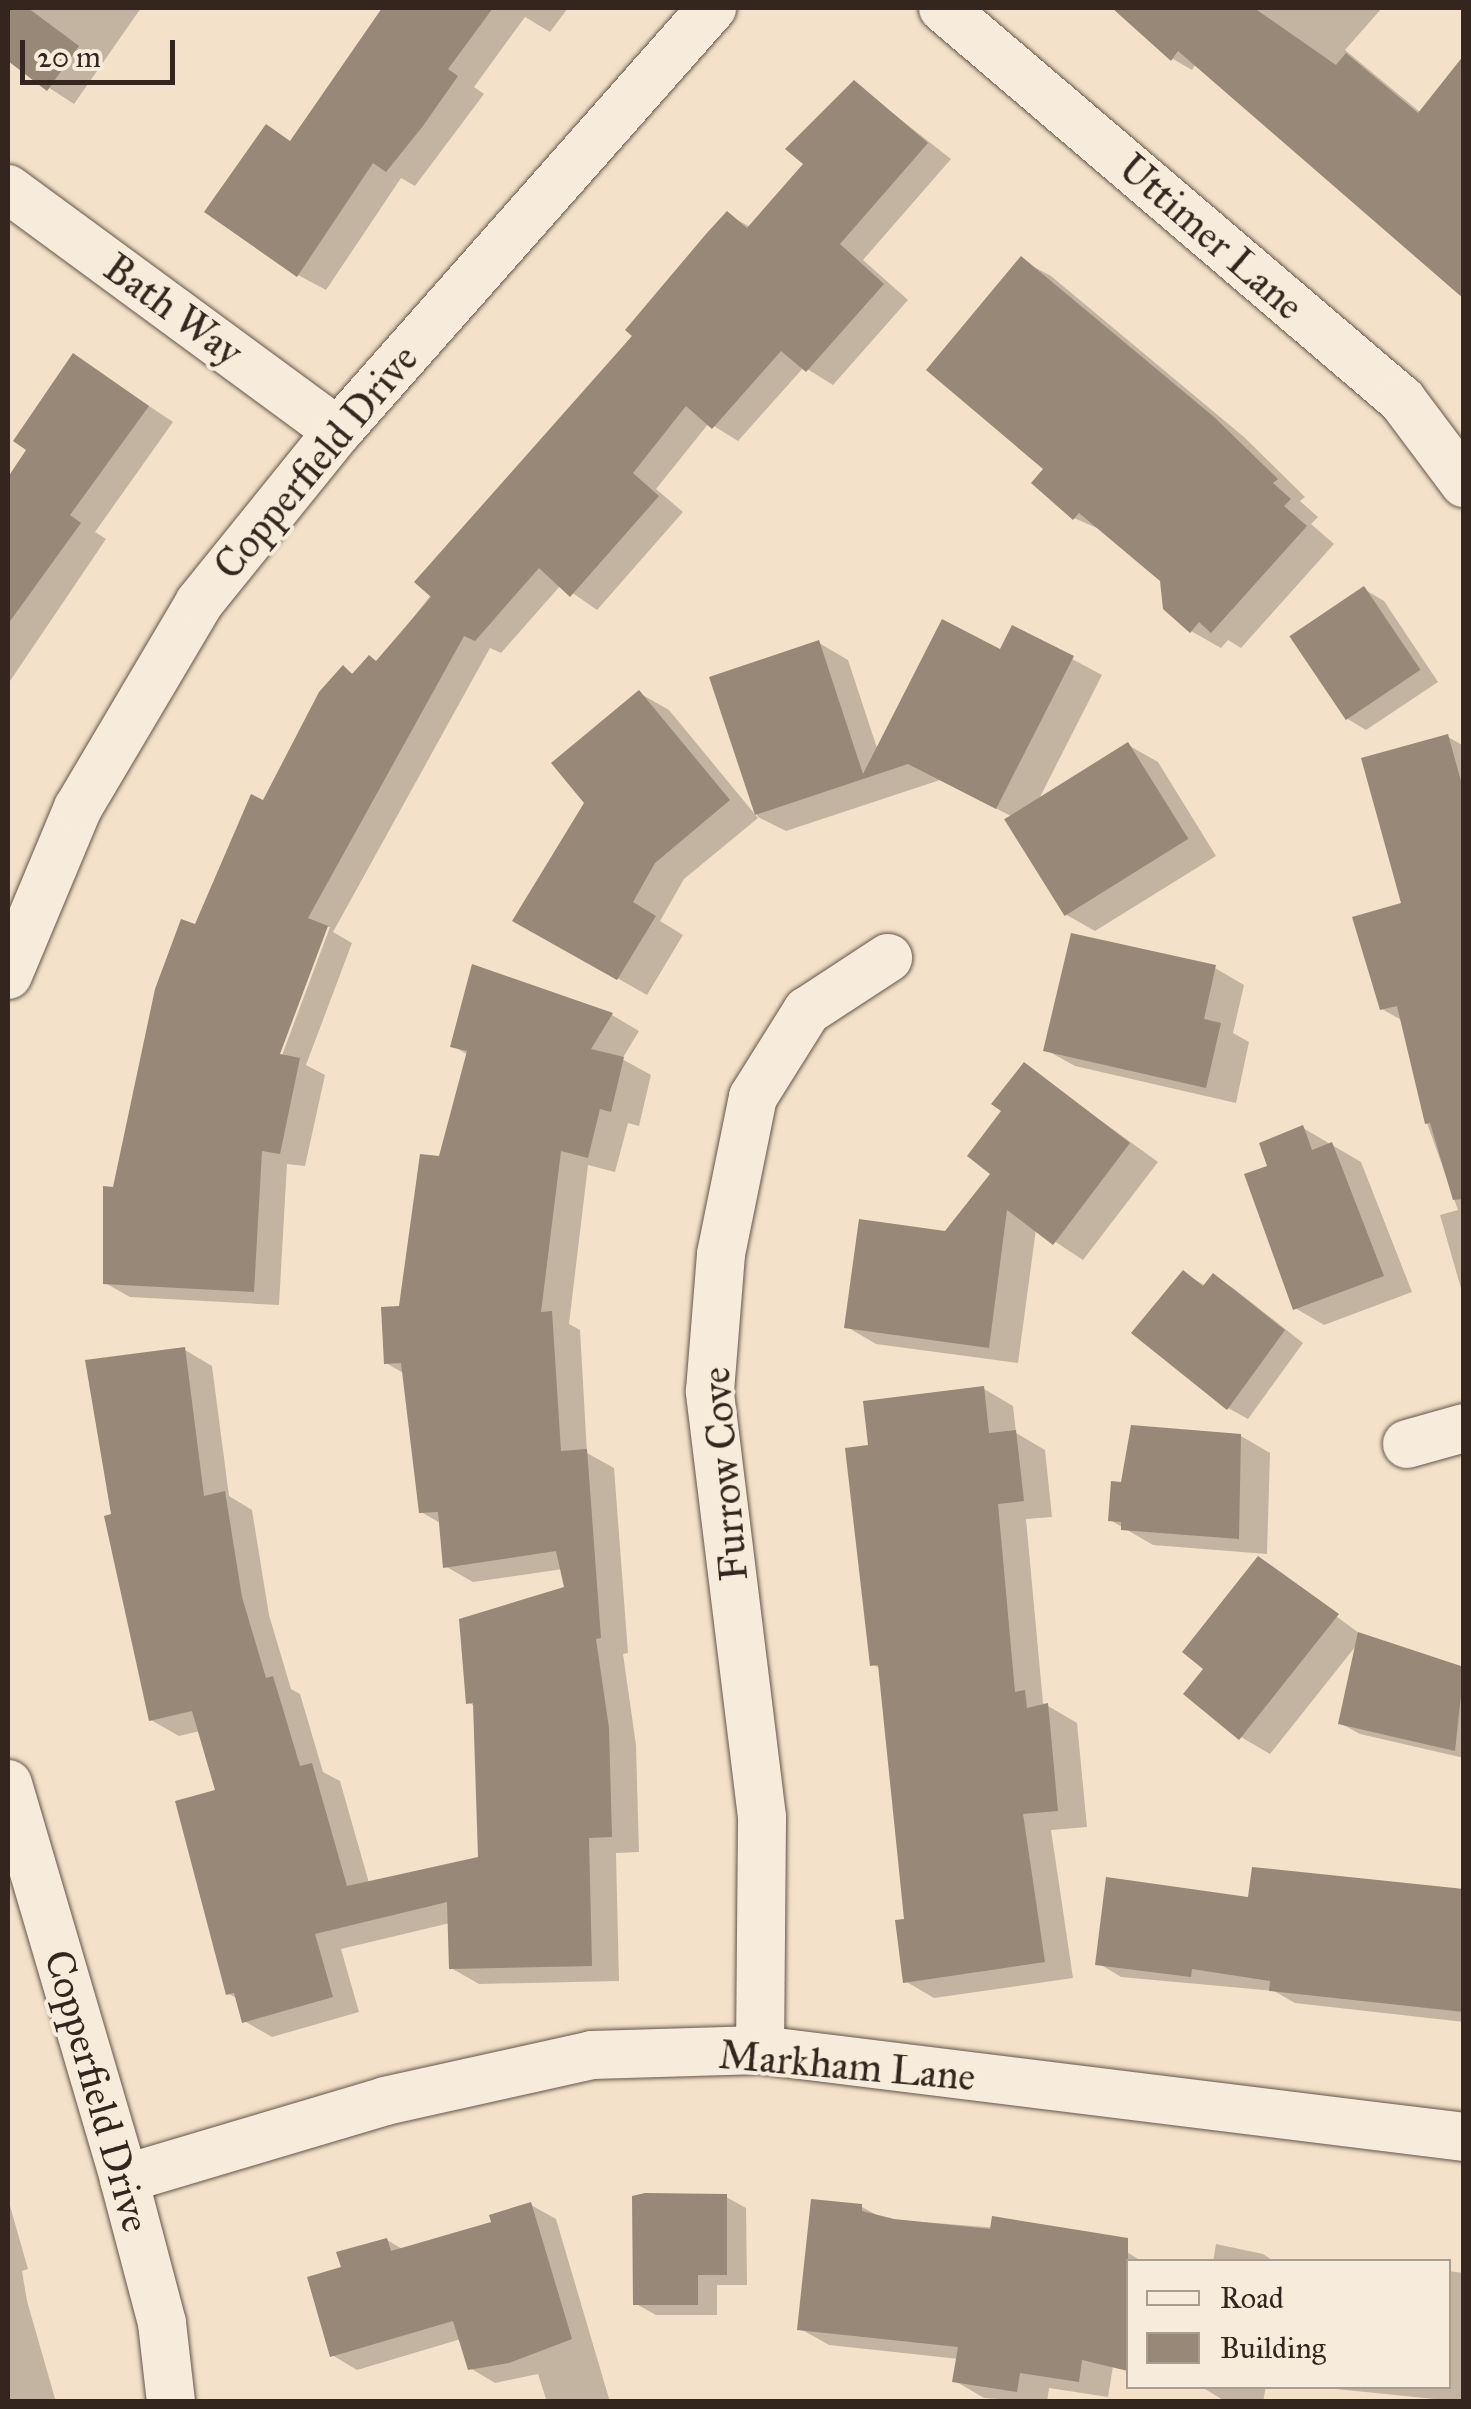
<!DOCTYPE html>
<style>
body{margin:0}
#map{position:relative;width:1471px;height:2409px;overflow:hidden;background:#f3e2c9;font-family:"IM FELL Great Primer",serif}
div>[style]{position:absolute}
.shadow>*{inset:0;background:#0003}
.building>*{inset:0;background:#978877;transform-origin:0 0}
.roads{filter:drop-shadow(0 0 2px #645549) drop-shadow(0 0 2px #645549)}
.street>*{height:48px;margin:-24px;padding:0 24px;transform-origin:24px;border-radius:24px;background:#f7ecdc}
span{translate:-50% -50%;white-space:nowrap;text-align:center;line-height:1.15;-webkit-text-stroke:8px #f7ecdc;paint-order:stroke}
.street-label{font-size:40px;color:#34261e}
.frame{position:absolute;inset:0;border:10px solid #34261e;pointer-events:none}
.legend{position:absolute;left:1126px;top:2259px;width:325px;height:130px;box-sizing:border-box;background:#f7ecdc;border:2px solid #a99d90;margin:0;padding:12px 18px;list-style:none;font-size:30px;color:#34261e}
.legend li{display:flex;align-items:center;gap:20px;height:50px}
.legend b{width:50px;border:2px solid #a99d90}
.scale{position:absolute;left:20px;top:40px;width:155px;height:45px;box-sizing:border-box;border:5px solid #34261e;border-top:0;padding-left:12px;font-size:30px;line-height:35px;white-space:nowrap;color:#34261e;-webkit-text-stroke:8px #f7ecdc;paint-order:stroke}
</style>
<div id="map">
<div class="shadow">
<i style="clip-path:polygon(8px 8px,141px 8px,74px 104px,8px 61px)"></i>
<i style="clip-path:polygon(384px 8px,568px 8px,550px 32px,525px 17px,474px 87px,484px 94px,415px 186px,401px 178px,326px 290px,298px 275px,292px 142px)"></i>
<i style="clip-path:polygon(1132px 8px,1382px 8px,1345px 50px,1455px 141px,1453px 287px,1196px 64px,1192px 70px,1173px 59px,1125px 16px)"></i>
<i style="clip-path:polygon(evenodd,854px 83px,951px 159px,863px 260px,908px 300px,833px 385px,804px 367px,738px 441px,709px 423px,656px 489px,683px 512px,597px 610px,561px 585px,501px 653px,490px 648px,333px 932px,352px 943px,306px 1065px,325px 1075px,305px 1166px,287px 1164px,279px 1305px,130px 1297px,105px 1283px,115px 1189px,196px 927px,343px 668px,355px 675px,378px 663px,727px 214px,750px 227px,807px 164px,854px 83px,325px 927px,330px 927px,278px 1066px,273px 1065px,325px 927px)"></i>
<i style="clip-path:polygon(1021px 260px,1051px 276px,1244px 437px,1305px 497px,1300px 501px,1318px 517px,1311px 524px,1334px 544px,1241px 648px,1228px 640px,1221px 648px,1191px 631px,1163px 580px,1106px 532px,1074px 518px,1046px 469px)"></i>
<i style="clip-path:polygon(74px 356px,173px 422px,95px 532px,106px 539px,8px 684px,8px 481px,30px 450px)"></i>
<i style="clip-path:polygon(1364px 589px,1384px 601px,1438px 682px,1366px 730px,1346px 718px)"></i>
<i style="clip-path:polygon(1014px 628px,1102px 675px,1039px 799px,1128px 745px,1158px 762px,1216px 856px,1095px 931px,1065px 914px,1011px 816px,940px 780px,786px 831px,758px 817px,712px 678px,819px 643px,848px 660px,878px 751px,1001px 652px)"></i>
<i style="clip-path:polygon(639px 693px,669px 710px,758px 818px,684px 879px,660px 921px,683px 935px,647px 995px,515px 920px,587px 803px)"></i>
<i style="clip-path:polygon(1448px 737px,1464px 746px,1464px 1299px,1440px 1215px,1458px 1210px,1427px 1123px,1403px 1021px,1382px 1009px)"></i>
<i style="clip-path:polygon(1215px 968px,1244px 985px,1233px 1033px,1249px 1042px,1236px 1103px,1075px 1066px,1046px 1050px)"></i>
<i style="clip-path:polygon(612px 1015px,639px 1031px,622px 1059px,651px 1075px,639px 1126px,628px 1123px,615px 1172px,588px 1165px,569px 1324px,580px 1330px,587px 1453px,614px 1468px,628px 1653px,623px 1654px,636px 1745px,639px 1852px,616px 1853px,619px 1981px,479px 1984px,451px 1968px,450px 1923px,341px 1949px,359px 2012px,272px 2037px,244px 2021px,238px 1999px,229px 1994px,218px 1792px,200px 1731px,179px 1736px,151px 1720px,114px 1516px,185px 1350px,212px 1366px,229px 1496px,252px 1510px,269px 1615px,291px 1689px,300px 1694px,323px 1772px,340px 1781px,369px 1883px,481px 1859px,476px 1707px,468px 1702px,567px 1589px,563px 1569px,473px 1582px,445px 1566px,442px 1524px,421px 1512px,405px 1374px,386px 1363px,468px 1055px,453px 1046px)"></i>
<i style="clip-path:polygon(1024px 1065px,1158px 1162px,1083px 1260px,1036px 1229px,1018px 1363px,876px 1344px,847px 1327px,946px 1233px,993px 1173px,1004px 1110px)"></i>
<i style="clip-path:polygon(1303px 1128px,1361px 1162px,1412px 1292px,1324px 1325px,1295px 1308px,1271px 1167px)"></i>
<i style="clip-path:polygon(1183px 1273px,1206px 1286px,1213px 1276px,1233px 1288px,1303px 1343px,1248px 1419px,1228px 1408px)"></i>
<i style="clip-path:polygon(984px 1389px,1013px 1406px,1016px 1433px,1045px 1450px,1052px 1517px,1026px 1519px,1043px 1703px,1077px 1723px,1087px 1827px,1051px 1830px,1073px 1978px,934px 1998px,905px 1981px,907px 1921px,881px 1669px,872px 1664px,871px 1448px)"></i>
<i style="clip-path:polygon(1241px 1436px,1270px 1453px,1267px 1554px,1153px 1545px,1110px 1520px,1123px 1485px)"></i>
<i style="clip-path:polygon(1259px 1559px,1363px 1636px,1464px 1669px,1464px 1758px,1360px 1734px,1340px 1723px,1359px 1642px,1270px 1754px,1241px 1737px,1206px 1669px)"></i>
<i style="clip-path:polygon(1464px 1892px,1464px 2022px,1295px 2003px,1274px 1991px,1121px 1977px,1098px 1963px,1250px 1899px)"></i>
<i style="clip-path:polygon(726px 2197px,746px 2208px,747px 2285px,717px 2285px,717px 2315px,656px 2315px,636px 2304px)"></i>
<i style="clip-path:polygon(8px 2199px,28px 2269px,22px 2271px,27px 2301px,56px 2402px,8px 2402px)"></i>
<i style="clip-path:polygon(531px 2205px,556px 2219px,610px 2402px,547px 2402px,538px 2374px,495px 2383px,470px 2368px,461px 2339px,357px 2370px,332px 2355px,344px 2269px,387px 2240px,404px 2250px,494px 2224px)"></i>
<i style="clip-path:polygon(862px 2207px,884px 2219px,1101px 2236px,1143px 2262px,1128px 2262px,1128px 2364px,1114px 2360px,1108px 2397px,1049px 2388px,1047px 2402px,984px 2398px,955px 2381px,959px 2359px,829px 2345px,799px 2328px)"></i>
<i style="clip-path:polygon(1216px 2244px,1263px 2254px,1275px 2262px,1213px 2262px)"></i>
<i style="clip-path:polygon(1448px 2271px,1464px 2273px,1464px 2402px,1306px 2386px,1448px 2386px)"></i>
<i style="clip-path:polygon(1200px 2386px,1266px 2386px,1263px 2402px,1223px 2400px)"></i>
</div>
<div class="building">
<i style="clip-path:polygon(8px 8px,28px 8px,79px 46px,47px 91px,8px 61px)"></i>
<i style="clip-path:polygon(382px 8px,493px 8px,448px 69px,458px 76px,423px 126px,386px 172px,373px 163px,297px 277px,204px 212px,266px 124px,290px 141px)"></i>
<i style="clip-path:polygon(1112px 8px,1254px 8px,1336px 65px,1346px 53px,1418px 113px,1464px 55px,1464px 299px,1178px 51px,1171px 61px)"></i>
<i style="clip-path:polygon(854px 80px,928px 143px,840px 244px,884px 284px,806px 372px,781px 351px,712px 429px,686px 406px,633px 473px,659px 496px,570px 597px,539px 568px,475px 641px,464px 636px,308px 918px,328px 926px,280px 1054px,300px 1058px,280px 1154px,262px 1151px,254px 1292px,103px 1284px,103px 1186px,113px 1187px,155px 989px,181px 919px,195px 924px,251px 794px,263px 800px,319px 692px,343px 665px,352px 674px,369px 655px,376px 661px,431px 597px,414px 582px,632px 336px,625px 330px,706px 234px,727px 211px,747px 228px,803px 164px,785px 149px)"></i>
<i style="clip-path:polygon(1021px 256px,1214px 417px,1278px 479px,1273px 483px,1291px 499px,1284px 506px,1307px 526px,1211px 633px,1199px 622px,1190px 633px,1163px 609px,1160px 581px,1079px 513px,1073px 520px,1031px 483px,1043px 469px,926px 370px)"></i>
<i style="clip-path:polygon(73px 353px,149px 406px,70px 515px,81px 523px,8px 624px,8px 477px,26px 450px,13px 441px)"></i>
<i style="left:1364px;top:586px;width:101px;height:90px;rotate:56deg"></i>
<i style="clip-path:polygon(942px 619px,1000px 649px,1012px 625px,1074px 656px,996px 809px,908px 764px,755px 815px,709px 677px,819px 640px,863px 774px)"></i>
<i style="clip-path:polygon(639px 690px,730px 800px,655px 863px,633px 902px,656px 916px,617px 980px,512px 921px,584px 803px,551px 763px)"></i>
<i style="clip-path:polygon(1448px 734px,1464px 792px,1464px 1199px,1453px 1200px,1430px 1123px,1425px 1124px,1397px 1006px,1380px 1010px,1352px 917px,1401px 903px,1361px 758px)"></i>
<i style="left:1128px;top:742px;width:114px;height:146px;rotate:58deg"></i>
<i style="clip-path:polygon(1071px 933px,1216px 965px,1204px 1019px,1221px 1023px,1206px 1088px,1043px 1051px)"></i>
<i style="clip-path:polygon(472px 964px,613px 1013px,591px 1049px,624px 1057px,611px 1112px,600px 1109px,588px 1158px,561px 1151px,541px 1312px,552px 1311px,561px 1451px,587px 1449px,601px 1638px,596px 1639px,609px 1728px,612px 1837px,589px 1838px,592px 1966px,449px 1969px,447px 1902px,315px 1934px,333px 1997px,242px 2023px,234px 1993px,226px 1995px,175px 1801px,215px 1790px,192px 1711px,149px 1721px,104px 1516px,111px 1514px,85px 1360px,185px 1347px,204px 1496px,225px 1491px,242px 1597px,266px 1678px,273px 1676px,300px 1766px,312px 1763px,347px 1886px,478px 1857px,473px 1703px,466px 1704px,459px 1619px,564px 1587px,556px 1551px,443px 1568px,438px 1512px,419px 1513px,401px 1363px,384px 1364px,381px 1307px,399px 1306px,420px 1154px,439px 1156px,467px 1051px,450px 1047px)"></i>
<i style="clip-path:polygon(1024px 1062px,1130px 1143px,1053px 1245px,1007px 1210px,989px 1348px,844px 1328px,859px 1219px,945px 1231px,990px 1174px,967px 1156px,1001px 1111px,991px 1104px)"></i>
<i style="clip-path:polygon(1303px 1125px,1312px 1150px,1332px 1142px,1384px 1276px,1293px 1310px,1244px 1174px,1267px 1166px,1259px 1143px)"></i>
<i style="clip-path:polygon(1183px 1270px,1203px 1286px,1213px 1273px,1285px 1330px,1227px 1410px,1131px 1333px)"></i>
<i style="clip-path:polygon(984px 1386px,989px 1433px,1016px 1430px,1024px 1501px,998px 1504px,1015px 1692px,1025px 1690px,1027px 1708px,1048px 1703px,1058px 1811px,1023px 1814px,1045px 1962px,903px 1983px,895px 1920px,904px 1919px,878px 1665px,870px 1666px,845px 1448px,868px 1445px,863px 1401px)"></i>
<i style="clip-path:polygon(1131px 1425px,1241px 1434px,1239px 1539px,1121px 1530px,1121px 1522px,1108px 1521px,1111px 1481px,1121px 1482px)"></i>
<i style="clip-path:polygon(1258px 1556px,1339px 1614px,1239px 1740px,1183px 1694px,1203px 1669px,1182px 1652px)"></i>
<i style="clip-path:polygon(1358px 1632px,1464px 1667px,1455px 1751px,1338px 1724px)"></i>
<i style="clip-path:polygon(1252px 1867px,1464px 1889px,1464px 2012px,1269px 1991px,1270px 1981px,1192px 1969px,1191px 1977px,1095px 1965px,1106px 1877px,1248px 1897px)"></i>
<i style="clip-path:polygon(645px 2193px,727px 2194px,727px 2275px,698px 2275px,698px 2305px,633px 2305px,632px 2196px)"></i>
<i style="clip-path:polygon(811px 2199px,862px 2204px,862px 2211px,894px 2219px,990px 2229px,992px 2216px,1128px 2238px,1128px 2371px,1082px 2360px,1079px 2382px,1020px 2373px,1017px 2392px,952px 2382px,958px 2347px,797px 2330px)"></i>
<i style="clip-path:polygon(531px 2202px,572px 2339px,509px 2363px,468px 2370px,453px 2321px,330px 2357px,307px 2277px,341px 2267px,336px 2252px,387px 2238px,391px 2251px,491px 2222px,489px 2215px)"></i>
</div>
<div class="roads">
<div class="street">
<i style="left:943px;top:8px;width:604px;rotate:40.5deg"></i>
<i style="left:1402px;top:400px;width:104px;rotate:53.2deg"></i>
<i style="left:8px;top:189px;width:409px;rotate:36.3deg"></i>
<i style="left:8px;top:975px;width:181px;rotate:-67.3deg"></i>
<i style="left:78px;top:808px;width:238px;rotate:-59.4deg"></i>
<i style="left:199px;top:603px;width:221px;rotate:-51.1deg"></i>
<i style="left:338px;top:431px;width:565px;rotate:-48.52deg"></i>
<i style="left:1407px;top:1444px;width:59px;rotate:-15.7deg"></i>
<i style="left:8px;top:1784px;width:412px;rotate:73.6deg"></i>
<i style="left:124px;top:2179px;width:149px;rotate:75.2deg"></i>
<i style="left:162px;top:2323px;width:80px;rotate:83.5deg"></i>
<i style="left:760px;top:2050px;width:233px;rotate:-89.5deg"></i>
<i style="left:762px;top:1817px;width:429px;rotate:-97deg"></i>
<i style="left:710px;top:1391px;width:137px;rotate:-85.4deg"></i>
<i style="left:721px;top:1254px;width:160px;rotate:-78.5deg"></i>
<i style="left:753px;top:1097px;width:102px;rotate:-57.9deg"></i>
<i style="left:807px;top:1011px;width:97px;rotate:-33.2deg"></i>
<i style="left:124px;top:2179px;width:272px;rotate:-16.6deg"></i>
<i style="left:385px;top:2101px;width:212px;rotate:-12.5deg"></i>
<i style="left:592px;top:2055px;width:168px;rotate:-1.7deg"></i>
<i style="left:760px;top:2050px;width:709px;rotate:7.04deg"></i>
</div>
</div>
<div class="street-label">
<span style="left:1211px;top:237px;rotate:41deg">Uttimer Lane</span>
<span style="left:173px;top:310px;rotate:36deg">Bath Way</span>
<span style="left:316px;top:462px;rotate:-50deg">Copperfield Drive</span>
<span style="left:725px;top:1474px;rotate:-95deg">Furrow Cove</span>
<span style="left:847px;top:2066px;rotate:5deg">Markham Lane</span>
<span style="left:97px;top:2091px;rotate:74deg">Copperfield Drive</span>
</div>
<div class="frame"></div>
<ul class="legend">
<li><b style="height:12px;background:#f7ecdc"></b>Road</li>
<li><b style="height:28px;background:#978877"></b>Building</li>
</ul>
<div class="scale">20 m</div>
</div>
